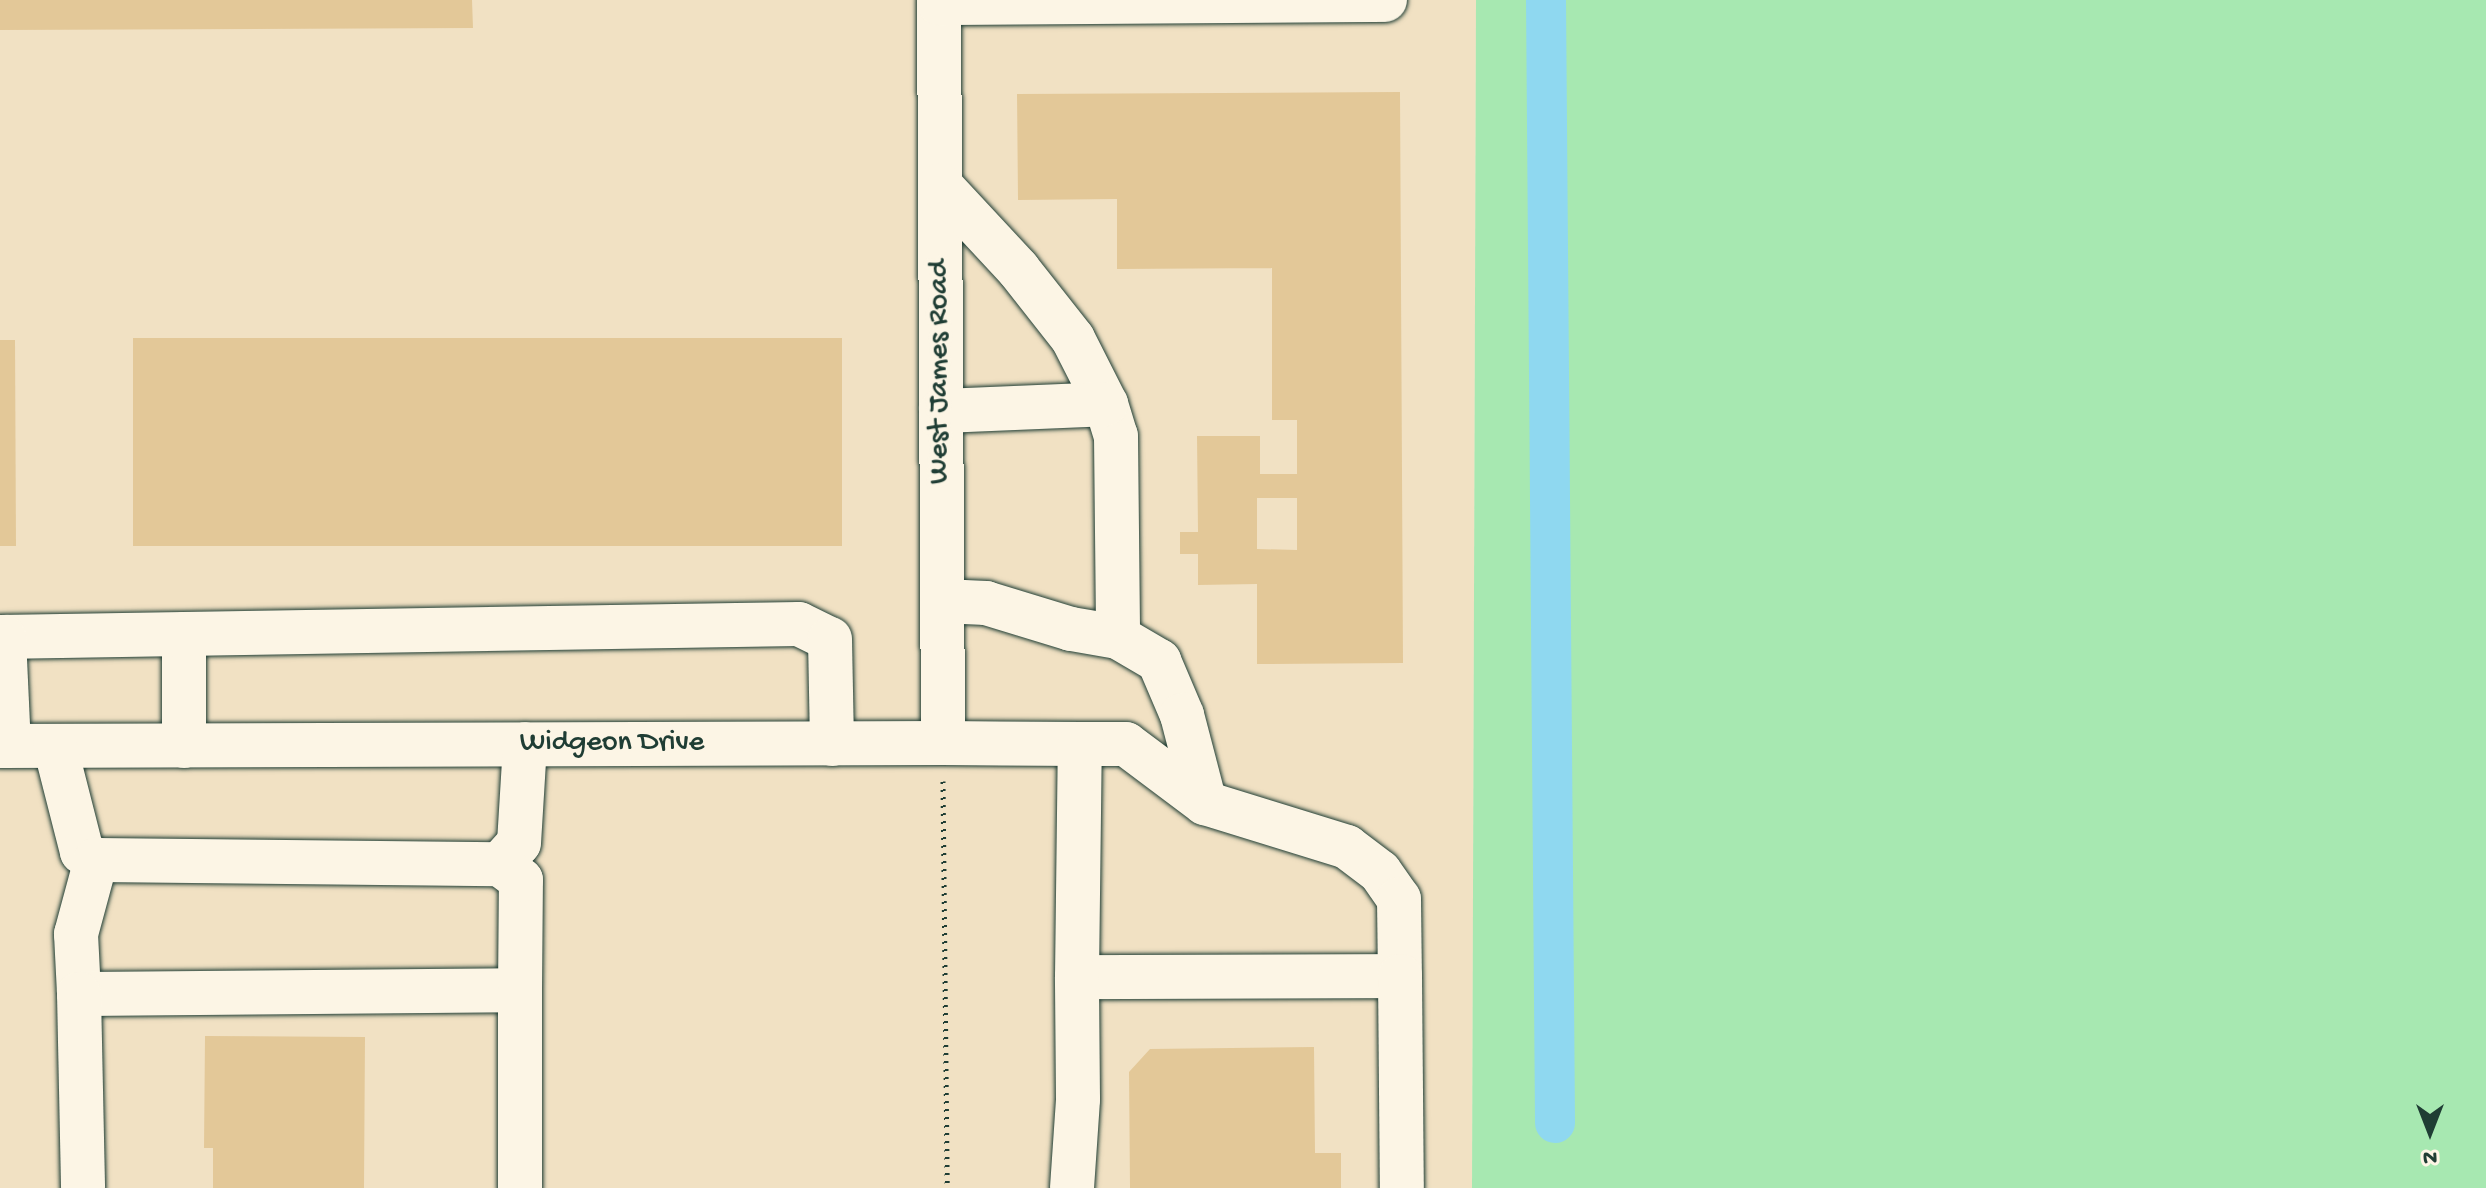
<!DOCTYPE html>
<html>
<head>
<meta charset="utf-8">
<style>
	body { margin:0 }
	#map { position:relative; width:2486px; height:1188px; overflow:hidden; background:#f7ecd6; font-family:"Gochi Hand",sans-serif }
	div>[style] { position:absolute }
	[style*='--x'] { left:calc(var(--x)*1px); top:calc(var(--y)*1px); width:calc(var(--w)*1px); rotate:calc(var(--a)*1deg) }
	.built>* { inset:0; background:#f1e1c3 }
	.green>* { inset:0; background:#a7e8b1 }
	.canal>* { height:40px; margin:-20px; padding:0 20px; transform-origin:20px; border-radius:20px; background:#8fd8f0 }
	.building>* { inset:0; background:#e3c898 }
	.path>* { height:5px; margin-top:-2.5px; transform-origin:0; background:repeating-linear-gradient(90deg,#1f3d34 0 2px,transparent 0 8px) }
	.roads { filter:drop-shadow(0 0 2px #1f3d34) drop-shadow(0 0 2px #1f3d34) }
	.minor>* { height:44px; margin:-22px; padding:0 22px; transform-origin:22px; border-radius:22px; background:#fcf5e5 }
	span { translate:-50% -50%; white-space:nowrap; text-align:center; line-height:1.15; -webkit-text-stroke:8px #fcf5e5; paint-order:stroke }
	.street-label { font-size:30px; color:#1f3d34 }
	.north { position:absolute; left:2390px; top:1092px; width:80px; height:80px; -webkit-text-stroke:6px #fcf5e5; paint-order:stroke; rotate:180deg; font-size:22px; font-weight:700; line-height:32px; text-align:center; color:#1f3d34 }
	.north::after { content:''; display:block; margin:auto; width:28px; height:36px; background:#1f3d34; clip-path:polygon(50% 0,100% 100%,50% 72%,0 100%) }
</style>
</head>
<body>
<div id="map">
	<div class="built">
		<i style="clip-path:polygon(0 0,1476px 0,1472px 1188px,0 1188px)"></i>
	</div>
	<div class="green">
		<i style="clip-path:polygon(1476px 0,2486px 0,2486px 1188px,1472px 1188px)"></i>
	</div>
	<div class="canal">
		<i style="--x:1546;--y:0;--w:1123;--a:89.54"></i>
	</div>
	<div class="building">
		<i style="clip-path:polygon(0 0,472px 0,473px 28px,0 30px)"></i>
		<i style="clip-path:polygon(evenodd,1400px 92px,1403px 663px,1257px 664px,1257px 584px,1198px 585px,1198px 554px,1180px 554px,1180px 532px,1198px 532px,1197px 436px,1260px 436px,1260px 474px,1297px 474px,1297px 420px,1272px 420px,1272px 268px,1117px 269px,1117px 199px,1018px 200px,1017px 94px,1400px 92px,1257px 498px,1297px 498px,1297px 550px,1257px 549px,1257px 498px)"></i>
		<i style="clip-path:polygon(133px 338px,842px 338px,842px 546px,133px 546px)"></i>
		<i style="clip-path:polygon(0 340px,15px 340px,16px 546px,0 546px)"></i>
		<i style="clip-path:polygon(205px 1036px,365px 1037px,364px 1188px,213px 1188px,213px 1148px,204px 1148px)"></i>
		<i style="clip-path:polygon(1314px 1047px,1315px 1153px,1341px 1153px,1341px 1188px,1130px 1188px,1129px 1072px,1150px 1049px)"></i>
	</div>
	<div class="path">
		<i style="--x:943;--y:781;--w:407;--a:89.4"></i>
	</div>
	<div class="roads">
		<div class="minor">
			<i style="--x:939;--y:0;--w:743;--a:89.69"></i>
			<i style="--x:939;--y:3;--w:446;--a:-0.4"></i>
			<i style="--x:940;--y:185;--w:115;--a:47.1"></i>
			<i style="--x:1018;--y:269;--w:89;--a:51.8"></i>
			<i style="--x:1073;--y:339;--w:73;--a:63.1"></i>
			<i style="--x:1106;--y:404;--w:34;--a:73"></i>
			<i style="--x:1116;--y:436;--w:201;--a:89.4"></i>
			<i style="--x:1118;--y:637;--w:48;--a:-170.3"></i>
			<i style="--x:1071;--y:629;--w:89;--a:-163"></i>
			<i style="--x:986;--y:603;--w:44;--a:-177.4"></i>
			<i style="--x:941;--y:411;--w:165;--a:-2.4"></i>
			<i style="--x:184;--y:634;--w:112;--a:90"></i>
			<i style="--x:0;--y:637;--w:799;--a:-0.93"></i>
			<i style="--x:799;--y:624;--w:34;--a:26"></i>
			<i style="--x:830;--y:639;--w:105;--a:88.9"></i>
			<i style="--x:4;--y:637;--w:109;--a:87.4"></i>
			<i style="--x:1118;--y:637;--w:48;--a:30.3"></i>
			<i style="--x:1159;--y:661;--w:59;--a:66.9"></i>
			<i style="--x:1182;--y:715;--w:91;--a:75.4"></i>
			<i style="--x:0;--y:746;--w:943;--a:-0.18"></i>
			<i style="--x:943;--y:743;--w:137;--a:0.4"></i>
			<i style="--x:1080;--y:744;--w:46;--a:0"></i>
			<i style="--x:1126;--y:744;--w:99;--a:36.8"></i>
			<i style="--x:1205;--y:803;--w:149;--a:17.2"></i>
			<i style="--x:1347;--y:847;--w:41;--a:37.1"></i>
			<i style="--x:1380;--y:872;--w:33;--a:55"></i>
			<i style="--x:1399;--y:899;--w:77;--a:89.3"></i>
			<i style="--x:1400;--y:976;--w:323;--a:179.8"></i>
			<i style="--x:1077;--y:977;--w:233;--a:-89.3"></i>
			<i style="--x:55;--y:746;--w:109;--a:75.7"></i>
			<i style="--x:82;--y:852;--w:16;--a:30"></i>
			<i style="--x:96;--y:860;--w:404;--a:0.6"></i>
			<i style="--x:500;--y:864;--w:28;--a:-48"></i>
			<i style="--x:519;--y:843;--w:99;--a:-86.5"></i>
			<i style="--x:96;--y:860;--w:77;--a:105.1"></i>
			<i style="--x:76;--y:934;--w:60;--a:87.1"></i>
			<i style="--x:79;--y:994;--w:441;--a:-0.5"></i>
			<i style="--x:520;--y:990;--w:110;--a:-89.5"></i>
			<i style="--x:521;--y:880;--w:26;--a:-143"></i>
			<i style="--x:1400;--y:976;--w:212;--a:89.5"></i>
			<i style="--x:79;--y:994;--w:194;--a:88.8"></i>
			<i style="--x:520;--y:1188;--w:198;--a:-90"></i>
			<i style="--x:1072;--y:1188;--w:89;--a:-86.1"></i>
			<i style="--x:1078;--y:1099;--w:122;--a:-90.5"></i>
		</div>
	</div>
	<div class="street-label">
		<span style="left:941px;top:372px;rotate:-90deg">West James Road</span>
		<span style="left:612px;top:744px">Widgeon Drive</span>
	</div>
	<div class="north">N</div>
</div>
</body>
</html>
